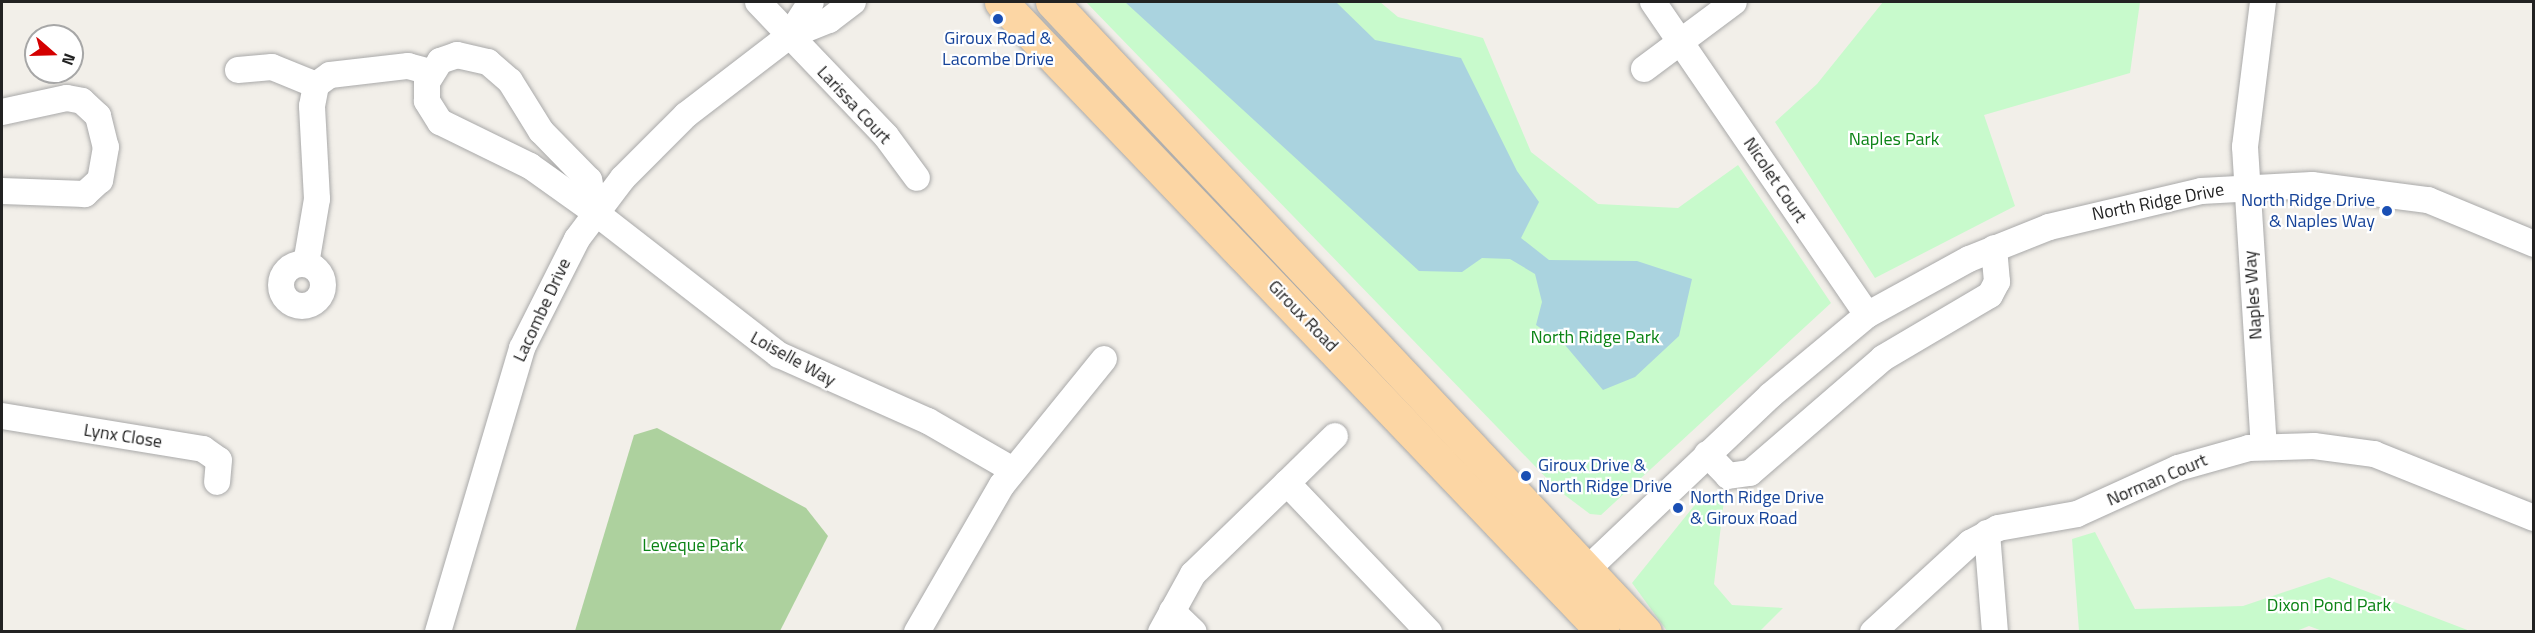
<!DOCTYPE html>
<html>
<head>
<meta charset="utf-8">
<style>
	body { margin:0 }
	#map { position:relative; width:2535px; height:633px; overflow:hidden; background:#f2efe9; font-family:"Titillium Web",sans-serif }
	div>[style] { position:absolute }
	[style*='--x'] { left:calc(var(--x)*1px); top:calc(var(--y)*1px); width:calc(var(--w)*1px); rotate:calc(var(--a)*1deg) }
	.forest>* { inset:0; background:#add19e }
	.park>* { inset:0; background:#c8facc }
	.water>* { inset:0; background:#aad3df }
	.roads { filter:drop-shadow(0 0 2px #a9a9a9) drop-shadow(0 0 2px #a9a9a9) }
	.minor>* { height:26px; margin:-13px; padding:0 13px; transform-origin:13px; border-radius:13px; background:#fff }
	.minor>.ring { margin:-13px; padding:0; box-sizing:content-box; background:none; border:26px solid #fff; border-radius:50% }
	.major>* { height:33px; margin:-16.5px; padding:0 16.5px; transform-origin:16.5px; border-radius:16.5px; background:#fcd6a4 }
	.dots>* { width:16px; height:16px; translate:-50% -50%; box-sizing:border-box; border:3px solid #fff; border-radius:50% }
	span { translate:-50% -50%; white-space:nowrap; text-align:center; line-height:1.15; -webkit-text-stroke:4.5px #fff; paint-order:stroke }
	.transit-label { font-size:18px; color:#164399 }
	.right { translate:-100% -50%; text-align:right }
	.left { translate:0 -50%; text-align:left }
	.street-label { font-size:18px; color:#222 }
	.park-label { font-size:18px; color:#0c8416 }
	.frame { position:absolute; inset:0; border:3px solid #222; pointer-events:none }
	.north { position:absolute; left:24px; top:24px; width:60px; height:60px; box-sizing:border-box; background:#fff; border:2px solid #a7a7a7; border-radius:50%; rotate:110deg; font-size:16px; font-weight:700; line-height:24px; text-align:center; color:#222 }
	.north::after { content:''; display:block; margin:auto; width:21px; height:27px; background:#d40000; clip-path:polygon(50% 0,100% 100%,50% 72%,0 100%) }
</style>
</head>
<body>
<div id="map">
	<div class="forest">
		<i style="clip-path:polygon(657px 428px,806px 508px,828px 536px,780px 631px,575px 631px,634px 435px)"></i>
	</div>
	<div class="park">
		<i style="clip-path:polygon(1086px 2px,1380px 2px,1398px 17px,1483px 38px,1531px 152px,1598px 204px,1678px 208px,1738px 165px,1831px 303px,1601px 515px,1590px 514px,1558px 490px)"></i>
		<i style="clip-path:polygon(1883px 2px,2140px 2px,2130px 73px,1984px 115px,2015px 206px,1875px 278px,1775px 122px,1817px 84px)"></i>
		<i style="clip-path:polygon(1724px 500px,1714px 584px,1732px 605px,1783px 608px,1760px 631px,1667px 631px,1632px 583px,1698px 501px)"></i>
		<i style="clip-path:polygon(2095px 532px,2135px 609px,2243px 606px,2329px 577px,2470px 631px,2325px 632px,2309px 626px,2294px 632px,2079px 631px,2072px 539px)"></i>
	</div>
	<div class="water">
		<i style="clip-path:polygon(1125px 2px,1336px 2px,1375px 40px,1461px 58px,1517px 171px,1539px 202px,1521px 238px,1549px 260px,1637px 261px,1692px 279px,1679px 336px,1635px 377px,1603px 390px,1565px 345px,1536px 325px,1542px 302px,1535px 274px,1510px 259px,1482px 258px,1462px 272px,1419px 271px)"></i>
	</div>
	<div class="roads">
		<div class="minor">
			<i style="--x:758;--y:2;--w:185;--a:46.3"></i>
			<i style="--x:886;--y:136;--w:52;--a:53.6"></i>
			<i style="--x:1653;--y:2;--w:379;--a:55.6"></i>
			<i style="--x:2263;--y:2;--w:146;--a:97.1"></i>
			<i style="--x:2245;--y:147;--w:300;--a:86.4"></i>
			<i style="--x:789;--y:36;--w:40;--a:-57.1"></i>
			<i style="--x:457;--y:55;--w:32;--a:13"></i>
			<i style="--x:488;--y:62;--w:29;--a:41"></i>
			<i style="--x:510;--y:81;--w:59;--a:58.2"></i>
			<i style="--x:541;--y:131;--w:69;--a:45.6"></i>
			<i style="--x:589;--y:180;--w:34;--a:78"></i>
			<i style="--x:596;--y:213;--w:81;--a:-144.5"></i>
			<i style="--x:530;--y:166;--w:100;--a:-153.9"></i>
			<i style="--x:440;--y:122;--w:25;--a:-122"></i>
			<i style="--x:427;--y:101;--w:19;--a:-90"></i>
			<i style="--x:427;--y:82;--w:25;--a:-58"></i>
			<i style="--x:440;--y:61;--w:18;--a:-19"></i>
			<i style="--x:1644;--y:69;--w:112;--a:-36.7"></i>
			<i style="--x:238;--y:70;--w:34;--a:-5"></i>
			<i style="--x:272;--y:67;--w:48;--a:22.2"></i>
			<i style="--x:2;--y:112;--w:66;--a:-12.2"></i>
			<i style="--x:67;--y:98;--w:15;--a:11"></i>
			<i style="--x:82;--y:101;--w:22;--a:43"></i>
			<i style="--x:98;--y:116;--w:32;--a:76"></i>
			<i style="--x:106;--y:147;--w:34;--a:100"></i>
			<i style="--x:100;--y:180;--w:21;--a:137"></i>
			<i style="--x:85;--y:194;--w:83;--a:-177.9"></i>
			<i style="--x:596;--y:213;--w:232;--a:37.8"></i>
			<i style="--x:779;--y:355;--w:163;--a:23.9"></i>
			<i style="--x:928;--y:421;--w:98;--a:30"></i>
			<i class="ring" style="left:281px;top:264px;width:16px;height:16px"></i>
			<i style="--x:306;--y:264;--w:66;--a:-80.4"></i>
			<i style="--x:317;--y:199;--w:93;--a:-93.1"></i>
			<i style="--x:312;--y:106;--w:21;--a:-79"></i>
			<i style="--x:316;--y:85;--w:17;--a:-36"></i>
			<i style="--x:330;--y:75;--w:79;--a:-6.6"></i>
			<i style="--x:408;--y:66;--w:24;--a:15"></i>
			<i style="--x:2;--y:416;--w:204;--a:9.3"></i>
			<i style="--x:203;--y:449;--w:19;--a:35"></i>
			<i style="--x:219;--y:460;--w:22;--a:95"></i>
			<i style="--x:1707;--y:454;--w:30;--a:46"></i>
			<i style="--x:1728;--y:476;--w:22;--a:-8"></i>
			<i style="--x:1750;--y:473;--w:176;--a:-40.8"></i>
			<i style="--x:1883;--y:358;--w:124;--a:-30.5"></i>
			<i style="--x:1990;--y:295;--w:15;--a:-62"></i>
			<i style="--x:1997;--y:282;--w:34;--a:-95"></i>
			<i style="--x:1287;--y:483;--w:67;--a:-44.4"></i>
			<i style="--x:1987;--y:533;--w:99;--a:85.4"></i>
			<i style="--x:1575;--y:581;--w:270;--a:-43.5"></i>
			<i style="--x:1771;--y:395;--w:125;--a:-39.8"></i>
			<i style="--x:1867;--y:315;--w:116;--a:-28.8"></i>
			<i style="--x:1969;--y:259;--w:86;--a:-21.8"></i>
			<i style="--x:2049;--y:227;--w:156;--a:-13.3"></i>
			<i style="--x:2201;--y:191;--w:111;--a:-3.1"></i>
			<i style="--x:2312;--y:185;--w:117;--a:7.4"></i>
			<i style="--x:2428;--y:200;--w:115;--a:22.5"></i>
			<i style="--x:1172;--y:611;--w:30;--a:44"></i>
			<i style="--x:438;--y:632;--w:296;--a:-73.5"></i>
			<i style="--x:522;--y:348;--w:122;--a:-63.2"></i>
			<i style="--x:577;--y:239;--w:76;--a:-53"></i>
			<i style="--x:623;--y:178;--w:89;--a:-45"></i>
			<i style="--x:686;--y:115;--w:130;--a:-37.5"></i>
			<i style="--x:789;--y:36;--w:43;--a:-21.8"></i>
			<i style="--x:829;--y:20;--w:30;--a:-37"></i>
			<i style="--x:917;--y:632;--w:170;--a:-60"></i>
			<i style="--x:1002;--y:485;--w:162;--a:-51"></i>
			<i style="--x:1161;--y:632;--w:66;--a:-61.1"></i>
			<i style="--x:1193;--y:574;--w:131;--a:-44.1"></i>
			<i style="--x:1287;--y:483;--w:206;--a:46.4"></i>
			<i style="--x:1873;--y:632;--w:132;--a:-42.5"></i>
			<i style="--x:1970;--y:543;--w:32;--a:-28"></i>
			<i style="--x:1998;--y:528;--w:80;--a:-10"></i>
			<i style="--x:2077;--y:514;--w:111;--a:-24.5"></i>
			<i style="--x:2178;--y:468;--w:74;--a:-15.7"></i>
			<i style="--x:2249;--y:448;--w:65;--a:-1.8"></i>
			<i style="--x:2314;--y:446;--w:61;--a:7.6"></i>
			<i style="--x:2374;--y:454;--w:172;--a:21.8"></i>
		</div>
		<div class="major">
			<i style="--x:1001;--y:2;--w:871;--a:46.3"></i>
			<i style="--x:1052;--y:2;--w:865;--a:46.73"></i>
		</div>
	</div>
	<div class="dots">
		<i style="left:998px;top:19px;background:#1a4fb4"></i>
		<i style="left:2387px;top:211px;background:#1a4fb4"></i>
		<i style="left:1526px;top:476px;background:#1a4fb4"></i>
		<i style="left:1678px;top:508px;background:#1a4fb4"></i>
	</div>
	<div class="transit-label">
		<span style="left:998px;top:49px">Giroux Road &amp;<br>Lacombe Drive</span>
		<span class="right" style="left:2375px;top:211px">North Ridge Drive<br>&amp; Naples Way</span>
		<span class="left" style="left:1538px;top:476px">Giroux Drive &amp;<br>North Ridge Drive</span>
		<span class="left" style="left:1690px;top:508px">North Ridge Drive<br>&amp; Giroux Road</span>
	</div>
	<div class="street-label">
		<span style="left:854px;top:105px;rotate:47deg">Larissa Court</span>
		<span style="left:1775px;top:180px;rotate:56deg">Nicolet Court</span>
		<span style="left:2158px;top:202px;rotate:-11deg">North Ridge Drive</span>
		<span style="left:2253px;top:295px;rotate:-94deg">Naples Way</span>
		<span style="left:542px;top:310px;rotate:-65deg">Lacombe Drive</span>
		<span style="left:1303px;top:316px;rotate:46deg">Giroux Road</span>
		<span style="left:793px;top:359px;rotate:29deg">Loiselle Way</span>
		<span style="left:123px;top:436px;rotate:9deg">Lynx Close</span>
		<span style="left:2157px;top:480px;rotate:-23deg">Norman Court</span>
	</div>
	<div class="park-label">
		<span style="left:1894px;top:139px">Naples Park</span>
		<span style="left:1595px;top:337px">North Ridge Park</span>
		<span style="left:693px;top:545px">Leveque Park</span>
		<span style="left:2329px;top:605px">Dixon Pond Park</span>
	</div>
	<div class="frame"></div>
	<div class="north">N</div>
</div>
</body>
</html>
